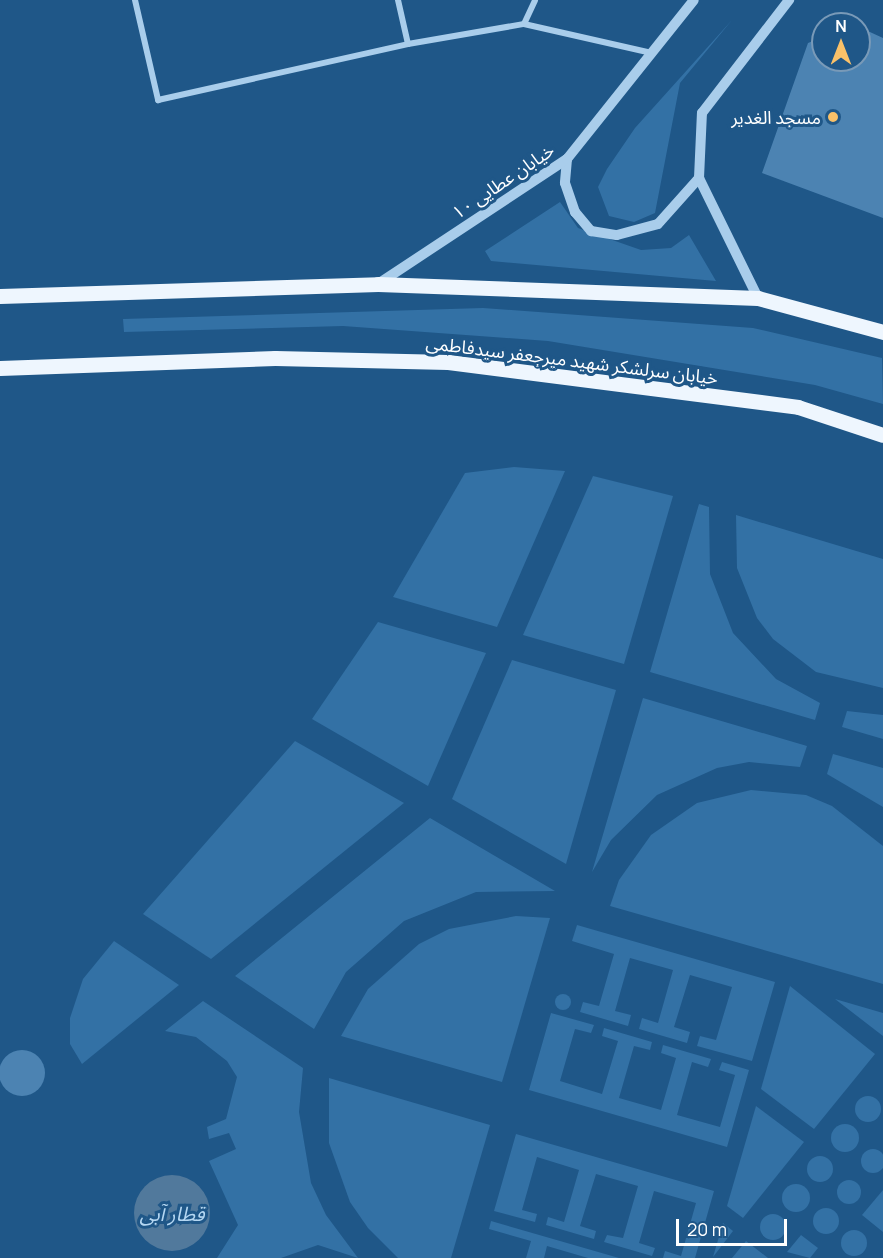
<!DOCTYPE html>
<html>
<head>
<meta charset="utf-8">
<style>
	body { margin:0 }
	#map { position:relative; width:883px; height:1258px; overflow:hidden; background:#1f5788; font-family:Manrope,"Noto Sans Arabic",sans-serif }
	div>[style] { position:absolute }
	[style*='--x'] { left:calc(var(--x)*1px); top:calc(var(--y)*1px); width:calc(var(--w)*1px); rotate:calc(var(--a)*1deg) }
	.green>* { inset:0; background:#3371a5 }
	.round { border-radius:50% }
	.water>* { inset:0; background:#51799c }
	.building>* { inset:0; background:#4c83b2 }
	.minor>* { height:6px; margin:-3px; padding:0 3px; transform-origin:3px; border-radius:3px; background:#a9cdeb }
	.tertiary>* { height:10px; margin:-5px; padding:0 5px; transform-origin:5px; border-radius:5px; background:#a9cdeb }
	.primary>* { height:15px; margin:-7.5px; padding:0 7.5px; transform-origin:7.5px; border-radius:7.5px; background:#eef6fe }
	.dots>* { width:16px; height:16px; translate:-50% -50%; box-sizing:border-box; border:3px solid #1f5788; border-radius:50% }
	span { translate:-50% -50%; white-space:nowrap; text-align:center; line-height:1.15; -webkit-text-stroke:6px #1f5788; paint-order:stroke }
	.poi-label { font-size:18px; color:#fff }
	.right { translate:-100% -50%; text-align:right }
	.street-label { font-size:18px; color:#fff }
	.water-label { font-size:20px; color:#b5d7f2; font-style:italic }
	.north { position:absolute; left:811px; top:12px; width:60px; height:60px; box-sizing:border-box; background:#1f5788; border:2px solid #799ab8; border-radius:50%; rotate:0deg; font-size:16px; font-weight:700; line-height:24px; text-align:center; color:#fff }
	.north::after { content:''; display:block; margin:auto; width:21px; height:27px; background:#f9c169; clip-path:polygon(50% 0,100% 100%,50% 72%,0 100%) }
	.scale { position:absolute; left:676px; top:1219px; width:111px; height:27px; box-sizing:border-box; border:3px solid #fff; border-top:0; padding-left:8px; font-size:18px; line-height:21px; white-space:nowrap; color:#fff; -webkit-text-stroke:4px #1f5788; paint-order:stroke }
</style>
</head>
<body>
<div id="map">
	<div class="green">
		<i style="clip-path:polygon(732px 20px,680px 83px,655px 213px,634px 222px,609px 216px,598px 187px,607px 169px,635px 128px)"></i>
		<i style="clip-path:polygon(560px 202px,578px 228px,641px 250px,671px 248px,689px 235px,716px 281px,491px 261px,485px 251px)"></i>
		<i style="clip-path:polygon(483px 308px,753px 328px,882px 358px,883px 404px,815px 385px,548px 341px,343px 326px,124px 332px,123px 319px)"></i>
		<i style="clip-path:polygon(514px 467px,565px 471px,497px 627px,393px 597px,465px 473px)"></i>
		<i style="clip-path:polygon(593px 476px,673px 496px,624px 664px,523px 635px)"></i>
		<i style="clip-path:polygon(699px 504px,709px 507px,710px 574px,733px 633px,776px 679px,820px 703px,815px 720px,650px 672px)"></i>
		<i style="clip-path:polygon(736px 515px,883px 559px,883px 688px,816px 672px,773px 639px,757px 618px,737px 568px)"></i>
		<i style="clip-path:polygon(378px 622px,486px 653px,428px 786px,312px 719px)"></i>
		<i style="clip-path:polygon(512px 660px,616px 690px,566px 864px,452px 799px)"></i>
		<i style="clip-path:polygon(643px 698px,807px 746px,800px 767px,749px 762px,717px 768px,657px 795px,611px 840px,592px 872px)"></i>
		<i style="clip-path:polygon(847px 711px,883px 715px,883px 739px,842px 727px)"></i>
		<i style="clip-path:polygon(295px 741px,404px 803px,211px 959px,143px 914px)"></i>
		<i style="clip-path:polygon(833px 754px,883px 768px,883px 807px,827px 774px)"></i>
		<i style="clip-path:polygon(751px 790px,806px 795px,832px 806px,883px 846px,883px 984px,610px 906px,619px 880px,651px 835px,697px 803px)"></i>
		<i style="clip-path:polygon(430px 818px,555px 891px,476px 892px,404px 921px,346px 972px,314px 1029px,235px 976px)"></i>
		<i style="clip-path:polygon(516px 916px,550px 918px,502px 1082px,341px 1036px,368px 989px,419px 944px,449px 929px)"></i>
		<i style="clip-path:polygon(577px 925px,775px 982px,752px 1061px,697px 1046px,700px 1036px,716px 1040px,732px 987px,690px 975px,674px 1027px,690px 1032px,687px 1043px,639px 1029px,642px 1018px,658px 1023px,673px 970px,630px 958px,615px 1011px,631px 1015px,628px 1026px,580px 1012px,583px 1002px,599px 1006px,614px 954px,572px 941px)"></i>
		<i style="clip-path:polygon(114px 941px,179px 985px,82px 1064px,70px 1044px,70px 1018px,83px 979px)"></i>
		<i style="clip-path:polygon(790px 986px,875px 1054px,814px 1129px,761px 1089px)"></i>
		<i class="round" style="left:555px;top:994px;width:16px;height:16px"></i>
		<i style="clip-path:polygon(835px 999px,883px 1013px,883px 1036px)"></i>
		<i style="clip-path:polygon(203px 1001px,303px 1068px,299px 1112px,311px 1183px,326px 1215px,358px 1258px,318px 1245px,281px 1258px,217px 1258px,238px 1225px,209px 1161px,236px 1149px,229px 1133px,209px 1139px,207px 1127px,226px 1119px,237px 1077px,227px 1061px,196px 1037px,165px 1031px)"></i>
		<i style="clip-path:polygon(551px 1013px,594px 1025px,591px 1033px,575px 1029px,560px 1081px,602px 1094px,618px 1041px,602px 1036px,604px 1028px,652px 1042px,650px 1050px,634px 1046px,619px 1098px,661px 1110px,676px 1058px,661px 1053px,663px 1045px,711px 1059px,708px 1067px,692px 1062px,677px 1115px,720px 1127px,735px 1075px,719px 1070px,722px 1062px,749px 1070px,727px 1147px,529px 1090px)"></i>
		<i style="clip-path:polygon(329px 1078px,490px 1125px,451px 1258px,398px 1258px,368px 1228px,350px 1202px,329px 1143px)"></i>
		<i class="round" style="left:855px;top:1096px;width:26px;height:26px"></i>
		<i style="clip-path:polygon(756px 1106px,804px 1142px,743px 1218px,727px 1206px)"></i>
		<i class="round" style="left:831px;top:1124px;width:28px;height:28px"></i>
		<i style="clip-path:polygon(516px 1134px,714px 1191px,695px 1258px,663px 1258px,665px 1251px,681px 1256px,696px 1203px,654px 1191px,639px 1243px,655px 1248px,652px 1256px,604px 1242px,607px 1235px,623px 1238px,638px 1186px,596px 1174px,580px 1226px,596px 1231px,594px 1239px,546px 1225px,548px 1217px,564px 1222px,579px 1170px,537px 1157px,522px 1210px,537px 1214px,535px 1222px,494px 1211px)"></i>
		<i class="round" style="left:861px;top:1149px;width:24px;height:24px"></i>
		<i class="round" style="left:807px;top:1156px;width:26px;height:26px"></i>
		<i class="round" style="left:837px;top:1180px;width:24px;height:24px"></i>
		<i class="round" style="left:782px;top:1184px;width:28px;height:28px"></i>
		<i style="clip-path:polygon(883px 1190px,883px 1232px,862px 1215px)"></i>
		<i class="round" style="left:813px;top:1208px;width:26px;height:26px"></i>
		<i class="round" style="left:760px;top:1214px;width:26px;height:26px"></i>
		<i style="clip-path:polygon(491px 1221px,619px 1258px,588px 1258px,547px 1246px,544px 1258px,526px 1258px,531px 1241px,489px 1229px)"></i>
		<i style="clip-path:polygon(723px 1223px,733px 1231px,713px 1257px)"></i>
		<i class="round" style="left:841px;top:1230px;width:26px;height:26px"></i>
		<i style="clip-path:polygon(801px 1235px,818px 1248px,810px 1258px,787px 1252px)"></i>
		<i style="clip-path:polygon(746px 1241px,768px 1258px,732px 1258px)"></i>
	</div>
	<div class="water">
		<i class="round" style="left:134px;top:1175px;width:76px;height:76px"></i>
	</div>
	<div class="building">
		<i style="clip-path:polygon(859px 27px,883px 38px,883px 218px,762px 173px,808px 43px,823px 37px,823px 60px,859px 60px)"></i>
		<i class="round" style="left:-1px;top:1050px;width:46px;height:46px"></i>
	</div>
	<div class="minor">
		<i style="--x:135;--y:0;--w:103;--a:77"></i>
		<i style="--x:158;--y:100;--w:256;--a:-12.6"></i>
		<i style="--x:408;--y:44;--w:118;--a:-9.8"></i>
		<i style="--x:524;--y:24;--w:131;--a:12.8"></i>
		<i style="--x:398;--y:0;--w:45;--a:77.2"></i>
		<i style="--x:524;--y:24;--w:26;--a:-65"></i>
	</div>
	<div class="tertiary">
		<i style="--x:567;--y:159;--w:24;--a:95"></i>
		<i style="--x:565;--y:183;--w:31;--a:71"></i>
		<i style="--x:575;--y:212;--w:25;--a:50"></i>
		<i style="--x:591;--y:231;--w:26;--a:9"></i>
		<i style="--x:617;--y:235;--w:42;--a:-15"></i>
		<i style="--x:658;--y:224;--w:62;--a:-48.3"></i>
		<i style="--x:378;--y:284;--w:227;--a:-33.5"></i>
		<i style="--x:567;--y:159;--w:203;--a:-51.4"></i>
		<i style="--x:758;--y:298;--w:134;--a:-116.2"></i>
		<i style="--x:699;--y:178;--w:65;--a:-87.4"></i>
		<i style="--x:702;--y:113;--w:143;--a:-52.4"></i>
	</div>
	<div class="primary">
		<i style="--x:0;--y:296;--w:378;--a:-1.8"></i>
		<i style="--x:378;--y:284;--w:380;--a:2.1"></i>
		<i style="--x:758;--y:298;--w:130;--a:15.2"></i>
		<i style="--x:0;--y:368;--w:275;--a:-2.1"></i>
		<i style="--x:275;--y:358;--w:173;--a:1.3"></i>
		<i style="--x:448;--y:362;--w:353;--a:7.3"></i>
		<i style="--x:798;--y:407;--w:89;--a:18.2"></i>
	</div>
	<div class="dots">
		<i style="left:833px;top:117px;background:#f9c169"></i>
	</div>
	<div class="poi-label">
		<span class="right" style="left:821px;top:117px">مسجد الغدیر</span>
	</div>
	<div class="street-label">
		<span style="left:503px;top:181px;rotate:-34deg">خیابان عطایی ۱۰</span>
		<span style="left:572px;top:360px;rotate:7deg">خیابان سرلشکر شهید میرجعفر سیدفاطمی</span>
	</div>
	<div class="water-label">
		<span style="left:172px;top:1213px">قطار آبی</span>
	</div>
	<div class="north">N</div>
	<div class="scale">20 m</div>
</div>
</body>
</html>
